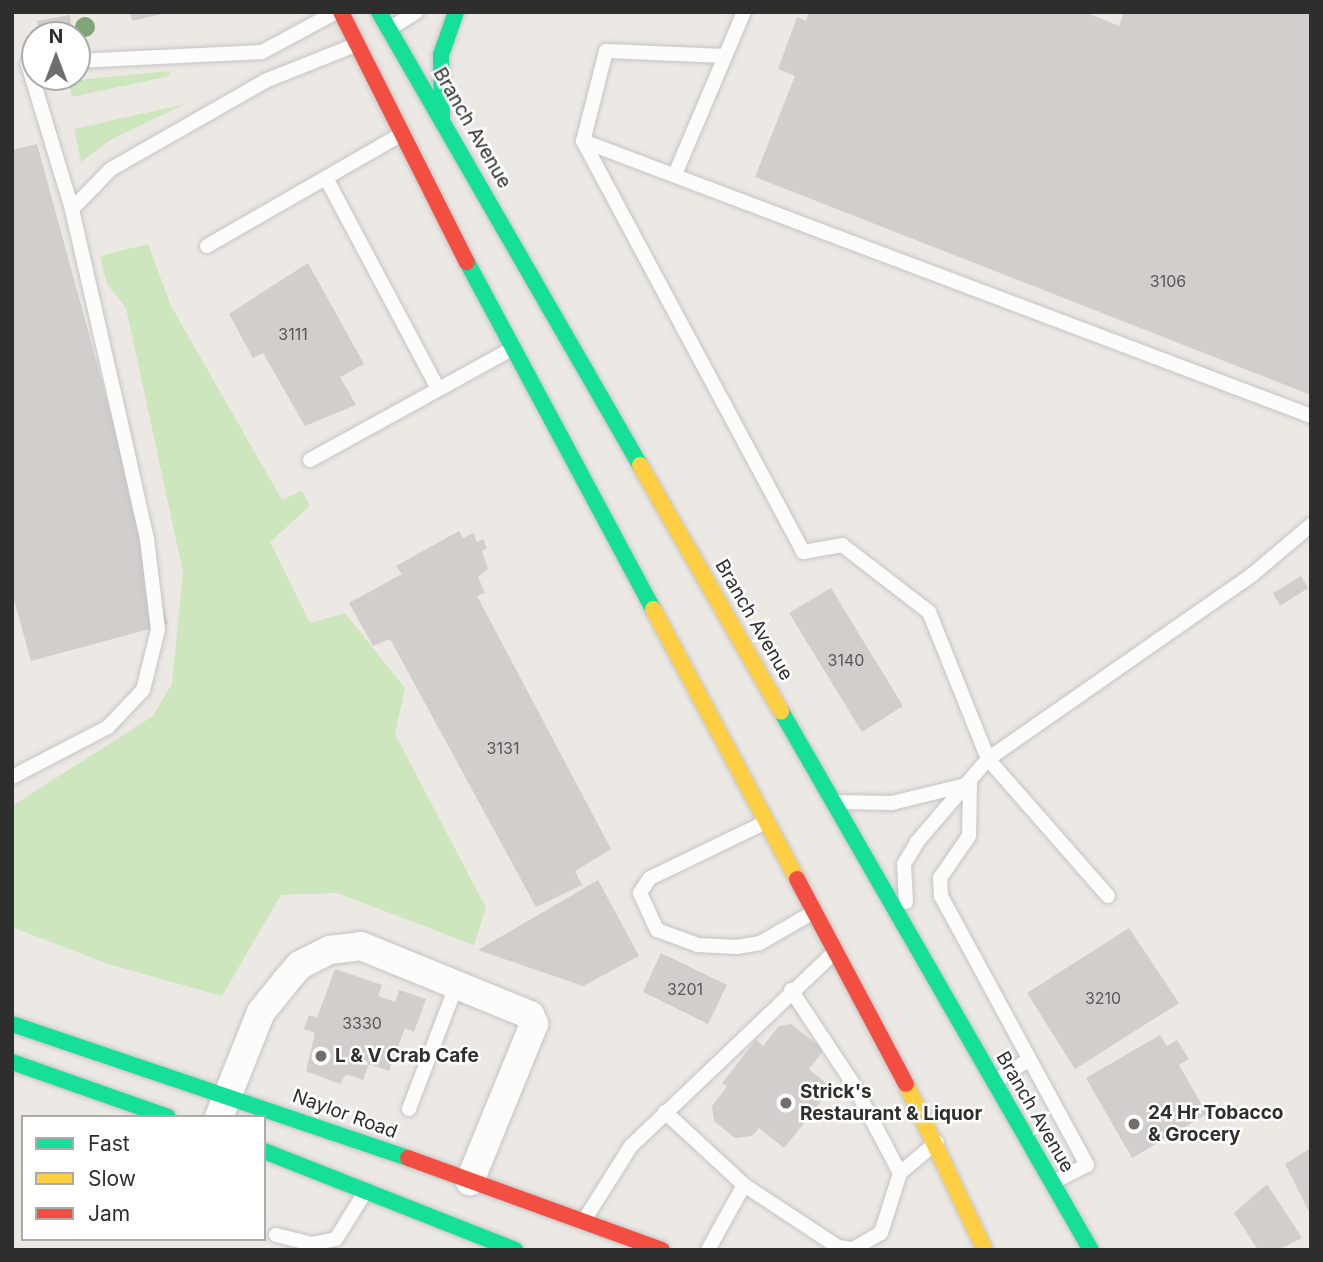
<!DOCTYPE html>
<html>
<head>
<meta charset="utf-8">
<style>
	body { margin:0 }
	#map { position:relative; width:1323px; height:1262px; overflow:hidden; background:#ece8e4; font-family:Inter,sans-serif }
	div>[style] { position:absolute }
	[style*='--x'] { left:calc(var(--x)*1px); top:calc(var(--y)*1px); width:calc(var(--w)*1px); rotate:calc(var(--a)*1deg) }
	.green>* { inset:0; background:#cee6be }
	.building>* { inset:0; background:#d1cecb }
	.roads { filter:drop-shadow(0 0 2px #c5c4c5) drop-shadow(0 0 2px #c5c4c5) }
	.lane>* { height:14px; margin:-7px; padding:0 7px; transform-origin:7px; border-radius:7px; background:#fcfcfb }
	.street>* { height:28px; margin:-14px; padding:0 14px; transform-origin:14px; border-radius:14px; background:#fcfcfb }
	.fast>* { height:16px; margin:-8px; padding:0 8px; transform-origin:8px; border-radius:8px; background:#16e098 }
	.slow>* { height:16px; margin:-8px; padding:0 8px; transform-origin:8px; border-radius:8px; background:#ffcf43 }
	.jam>* { height:16px; margin:-8px; padding:0 8px; transform-origin:8px; border-radius:8px; background:#f24e42 }
	.trees>* { width:20px; height:20px; margin:-10px; border-radius:50%; background:#82a575 }
	.dots>* { width:19px; height:19px; translate:-50% -50%; box-sizing:border-box; border:4px solid #fff; border-radius:50% }
	span { translate:-50% -50%; white-space:nowrap; text-align:center; line-height:1.15; -webkit-text-stroke:5px #fff; paint-order:stroke }
	.number-label { font-size:16px; color:#585857 }
	.number-label span { -webkit-text-stroke-width:0 }
	.street-label { font-size:19px; color:#2e2e2e }
	.poi-label { font-size:19px; color:#2e2e2e; font-weight:700 }
	.left { translate:0 -50%; text-align:left }
	.frame { position:absolute; inset:0; border:14px solid #2e2e2e; pointer-events:none }
	.legend { position:absolute; left:21px; top:1115px; width:245px; height:126px; box-sizing:border-box; background:#fff; border:2px solid #ababab; margin:0; padding:9px 12px; list-style:none; font-size:21px; color:#2e2e2e }
	.legend li { display:flex; align-items:center; gap:14px; height:35px }
	.legend b { width:35px; border:2px solid #ababab }
	.north { position:absolute; left:21px; top:21px; width:70px; height:70px; box-sizing:border-box; background:#fff; border:2px solid #ababab; border-radius:50%; rotate:0deg; font-size:19px; font-weight:700; line-height:28px; text-align:center; color:#2e2e2e }
	.north::after { content:''; display:block; margin:auto; width:24px; height:32px; background:#706f6e; clip-path:polygon(50% 0,100% 100%,50% 72%,0 100%) }
</style>
</head>
<body>
<div id="map">
	<div class="green">
		<i style="clip-path:polygon(169px 71px,170px 76px,72px 97px,68px 81px)"></i>
		<i style="clip-path:polygon(185px 104px,110px 140px,81px 162px,74px 129px)"></i>
		<i style="clip-path:polygon(148px 244px,171px 306px,282px 500px,302px 491px,310px 506px,270px 542px,310px 623px,345px 613px,405px 688px,395px 734px,486px 908px,474px 945px,337px 893px,281px 895px,222px 996px,108px 964px,12px 927px,12px 806px,153px 716px,172px 684px,183px 572px,126px 308px,107px 284px,100px 256px)"></i>
	</div>
	<div class="building">
		<i style="clip-path:polygon(130px 12px,166px 12px,167px 13px,132px 21px)"></i>
		<i style="clip-path:polygon(809px 12px,1085px 12px,1119px 26px,1124px 12px,1311px 12px,1311px 395px,755px 177px,795px 76px,778px 69px,797px 17px,806px 21px)"></i>
		<i style="clip-path:polygon(70px 15px,71px 24px,39px 30px,37px 21px)"></i>
		<i style="clip-path:polygon(37px 144px,168px 624px,31px 661px,12px 593px,12px 150px)"></i>
		<i style="clip-path:polygon(308px 263px,364px 364px,340px 377px,356px 405px,305px 426px,263px 353px,253px 358px,229px 314px)"></i>
		<i style="clip-path:polygon(459px 531px,463px 538px,473px 533px,477px 542px,483px 539px,487px 548px,482px 551px,488px 569px,478px 577px,485px 593px,477px 596px,611px 849px,575px 871px,582px 885px,536px 907px,390px 639px,373px 646px,349px 603px,402px 574px,396px 566px)"></i>
		<i style="clip-path:polygon(1301px 576px,1308px 588px,1280px 606px,1273px 593px)"></i>
		<i style="clip-path:polygon(831px 588px,903px 706px,862px 732px,789px 613px)"></i>
		<i style="clip-path:polygon(598px 880px,639px 956px,583px 986px,478px 950px)"></i>
		<i style="clip-path:polygon(1129px 928px,1179px 1003px,1075px 1069px,1027px 993px)"></i>
		<i style="clip-path:polygon(661px 953px,727px 985px,708px 1024px,643px 992px)"></i>
		<i style="clip-path:polygon(335px 969px,382px 985px,378px 996px,395px 1002px,399px 990px,426px 999px,414px 1032px,405px 1028px,389px 1071px,369px 1064px,363px 1080px,346px 1074px,340px 1084px,306px 1071px,315px 1033px,304px 1029px,309px 1015px,317px 1018px)"></i>
		<i style="clip-path:polygon(791px 1024px,824px 1050px,809px 1069px,832px 1088px,784px 1148px,759px 1128px,752px 1136px,735px 1138px,714px 1121px,712px 1106px,727px 1087px,722px 1083px,756px 1040px,763px 1046px,779px 1026px)"></i>
		<i style="clip-path:polygon(1160px 1035px,1167px 1046px,1177px 1040px,1189px 1059px,1179px 1065px,1207px 1114px,1132px 1158px,1086px 1078px)"></i>
		<i style="clip-path:polygon(1311px 1148px,1311px 1216px,1285px 1164px)"></i>
		<i style="clip-path:polygon(1267px 1184px,1302px 1238px,1278px 1250px,1258px 1250px,1234px 1213px)"></i>
	</div>
	<div class="roads">
		<div class="lane">
			<i style="--x:389;--y:29;--w:32;--a:-32"></i>
			<i style="--x:725;--y:56;--w:119;--a:-177.6"></i>
			<i style="--x:606;--y:51;--w:93;--a:104.3"></i>
			<i style="--x:583;--y:141;--w:466;--a:61.8"></i>
			<i style="--x:803;--y:552;--w:40;--a:-10"></i>
			<i style="--x:842;--y:545;--w:110;--a:37.6"></i>
			<i style="--x:929;--y:612;--w:158;--a:68.1"></i>
			<i style="--x:988;--y:759;--w:182;--a:48.8"></i>
			<i style="--x:77;--y:61;--w:185;--a:-2.8"></i>
			<i style="--x:262;--y:52;--w:84;--a:-28.4"></i>
			<i style="--x:583;--y:141;--w:778;--a:20.69"></i>
			<i style="--x:676;--y:172;--w:174;--a:-67"></i>
			<i style="--x:326;--y:178;--w:239;--a:62"></i>
			<i style="--x:72;--y:209;--w:56;--a:-45.7"></i>
			<i style="--x:111;--y:169;--w:177;--a:-29.7"></i>
			<i style="--x:265;--y:81;--w:97;--a:-21.8"></i>
			<i style="--x:207;--y:246;--w:220;--a:-29.9"></i>
			<i style="--x:310;--y:460;--w:230;--a:-28.8"></i>
			<i style="--x:12;--y:777;--w:108;--a:-27.5"></i>
			<i style="--x:108;--y:727;--w:51;--a:-46.6"></i>
			<i style="--x:143;--y:690;--w:62;--a:-76"></i>
			<i style="--x:158;--y:630;--w:92;--a:-96.9"></i>
			<i style="--x:147;--y:539;--w:136;--a:-102.7"></i>
			<i style="--x:117;--y:406;--w:202;--a:-102.9"></i>
			<i style="--x:72;--y:209;--w:152;--a:-106.9"></i>
			<i style="--x:970;--y:784;--w:52;--a:91.1"></i>
			<i style="--x:969;--y:836;--w:51;--a:124.6"></i>
			<i style="--x:940;--y:878;--w:18;--a:87"></i>
			<i style="--x:941;--y:896;--w:306;--a:61.5"></i>
			<i style="--x:1087;--y:1165;--w:37;--a:153"></i>
			<i style="--x:838;--y:802;--w:54;--a:1.1"></i>
			<i style="--x:892;--y:803;--w:80;--a:-13.7"></i>
			<i style="--x:764;--y:823;--w:127;--a:154.2"></i>
			<i style="--x:650;--y:878;--w:18;--a:124"></i>
			<i style="--x:640;--y:893;--w:41;--a:65.3"></i>
			<i style="--x:657;--y:930;--w:44;--a:20.1"></i>
			<i style="--x:698;--y:945;--w:38;--a:3"></i>
			<i style="--x:736;--y:947;--w:24;--a:-9"></i>
			<i style="--x:760;--y:943;--w:60;--a:-30"></i>
			<i style="--x:906;--y:902;--w:38;--a:-93"></i>
			<i style="--x:904;--y:864;--w:26;--a:-59"></i>
			<i style="--x:917;--y:842;--w:109;--a:-49.5"></i>
			<i style="--x:988;--y:759;--w:323;--a:-34.9"></i>
			<i style="--x:1253;--y:574;--w:76;--a:-40.2"></i>
			<i style="--x:791;--y:990;--w:110;--a:56.5"></i>
			<i style="--x:852;--y:1082;--w:103;--a:62.2"></i>
			<i style="--x:995;--y:1081;--w:41;--a:-32.2"></i>
			<i style="--x:409;--y:1109;--w:134;--a:-69"></i>
			<i style="--x:665;--y:1112;--w:108;--a:42.7"></i>
			<i style="--x:744;--y:1185;--w:74;--a:119"></i>
			<i style="--x:744;--y:1185;--w:113;--a:33.4"></i>
			<i style="--x:838;--y:1247;--w:15;--a:8"></i>
			<i style="--x:853;--y:1249;--w:32;--a:-30"></i>
			<i style="--x:881;--y:1233;--w:63;--a:-72.4"></i>
			<i style="--x:900;--y:1173;--w:48;--a:-40"></i>
			<i style="--x:585;--y:1219;--w:86;--a:-57.8"></i>
			<i style="--x:631;--y:1146;--w:280;--a:-43.6"></i>
			<i style="--x:276;--y:1235;--w:36;--a:14"></i>
			<i style="--x:311;--y:1244;--w:25;--a:-11"></i>
			<i style="--x:336;--y:1239;--w:53;--a:-58.1"></i>
		</div>
		<div class="street">
			<i style="--x:219;--y:1117;--w:113;--a:-68.2"></i>
			<i style="--x:261;--y:1012;--w:38;--a:-51"></i>
			<i style="--x:285;--y:982;--w:23;--a:-49"></i>
			<i style="--x:300;--y:965;--w:34;--a:-27"></i>
			<i style="--x:330;--y:950;--w:31;--a:-7"></i>
			<i style="--x:361;--y:946;--w:183;--a:22.2"></i>
			<i style="--x:530;--y:1015;--w:10;--a:66"></i>
			<i style="--x:534;--y:1024;--w:170;--a:112.2"></i>
		</div>
		<div class="fast">
			<i style="--x:379;--y:12;--w:523;--a:60.05"></i>
			<i style="--x:442;--y:116;--w:61;--a:-90.9"></i>
			<i style="--x:441;--y:55;--w:46;--a:-70.8"></i>
			<i style="--x:467;--y:262;--w:394;--a:61.8"></i>
			<i style="--x:781;--y:711;--w:622;--a:60.1"></i>
			<i style="--x:12;--y:1024;--w:418;--a:18.7"></i>
			<i style="--x:12;--y:1062;--w:165;--a:19.4"></i>
			<i style="--x:264;--y:1151;--w:270;--a:21.5"></i>
		</div>
		<div class="slow">
			<i style="--x:640;--y:465;--w:284;--a:60.2"></i>
			<i style="--x:653;--y:609;--w:306;--a:61.9"></i>
			<i style="--x:906;--y:1084;--w:184;--a:64.6"></i>
		</div>
		<div class="jam">
			<i style="--x:341;--y:12;--w:280;--a:63.3"></i>
			<i style="--x:797;--y:879;--w:232;--a:62"></i>
			<i style="--x:408;--y:1158;--w:270;--a:19.9"></i>
		</div>
	</div>
	<div class="trees">
		<i style="left:85px;top:27px"></i>
	</div>
	<div class="dots">
		<i style="left:321px;top:1056px;background:#706f6e"></i>
		<i style="left:786px;top:1103px;background:#706f6e"></i>
		<i style="left:1134px;top:1124px;background:#706f6e"></i>
	</div>
	<div class="number-label">
		<span style="left:1168px;top:281px">3106</span>
		<span style="left:293px;top:334px">3111</span>
		<span style="left:846px;top:660px">3140</span>
		<span style="left:503px;top:748px">3131</span>
		<span style="left:685px;top:989px">3201</span>
		<span style="left:1103px;top:998px">3210</span>
		<span style="left:362px;top:1023px">3330</span>
	</div>
	<div class="street-label">
		<span style="left:472px;top:128px;rotate:60deg">Branch Avenue</span>
		<span style="left:754px;top:620px;rotate:60deg">Branch Avenue</span>
		<span style="left:1035px;top:1112px;rotate:60deg">Branch Avenue</span>
		<span style="left:345px;top:1114px;rotate:20deg">Naylor Road</span>
	</div>
	<div class="poi-label">
		<span class="left" style="left:335px;top:1056px">L &amp; V Crab Cafe</span>
		<span class="left" style="left:800px;top:1103px">Strick's<br>Restaurant &amp; Liquor</span>
		<span class="left" style="left:1148px;top:1124px">24 Hr Tobacco<br>&amp; Grocery</span>
	</div>
	<div class="frame"></div>
	<ul class="legend">
	<li><b style="height:9px;background:#16e098"></b>Fast</li>
	<li><b style="height:9px;background:#ffcf43"></b>Slow</li>
	<li><b style="height:9px;background:#f24e42"></b>Jam</li>
	</ul>
	<div class="north">N</div>
</div>
</body>
</html>
